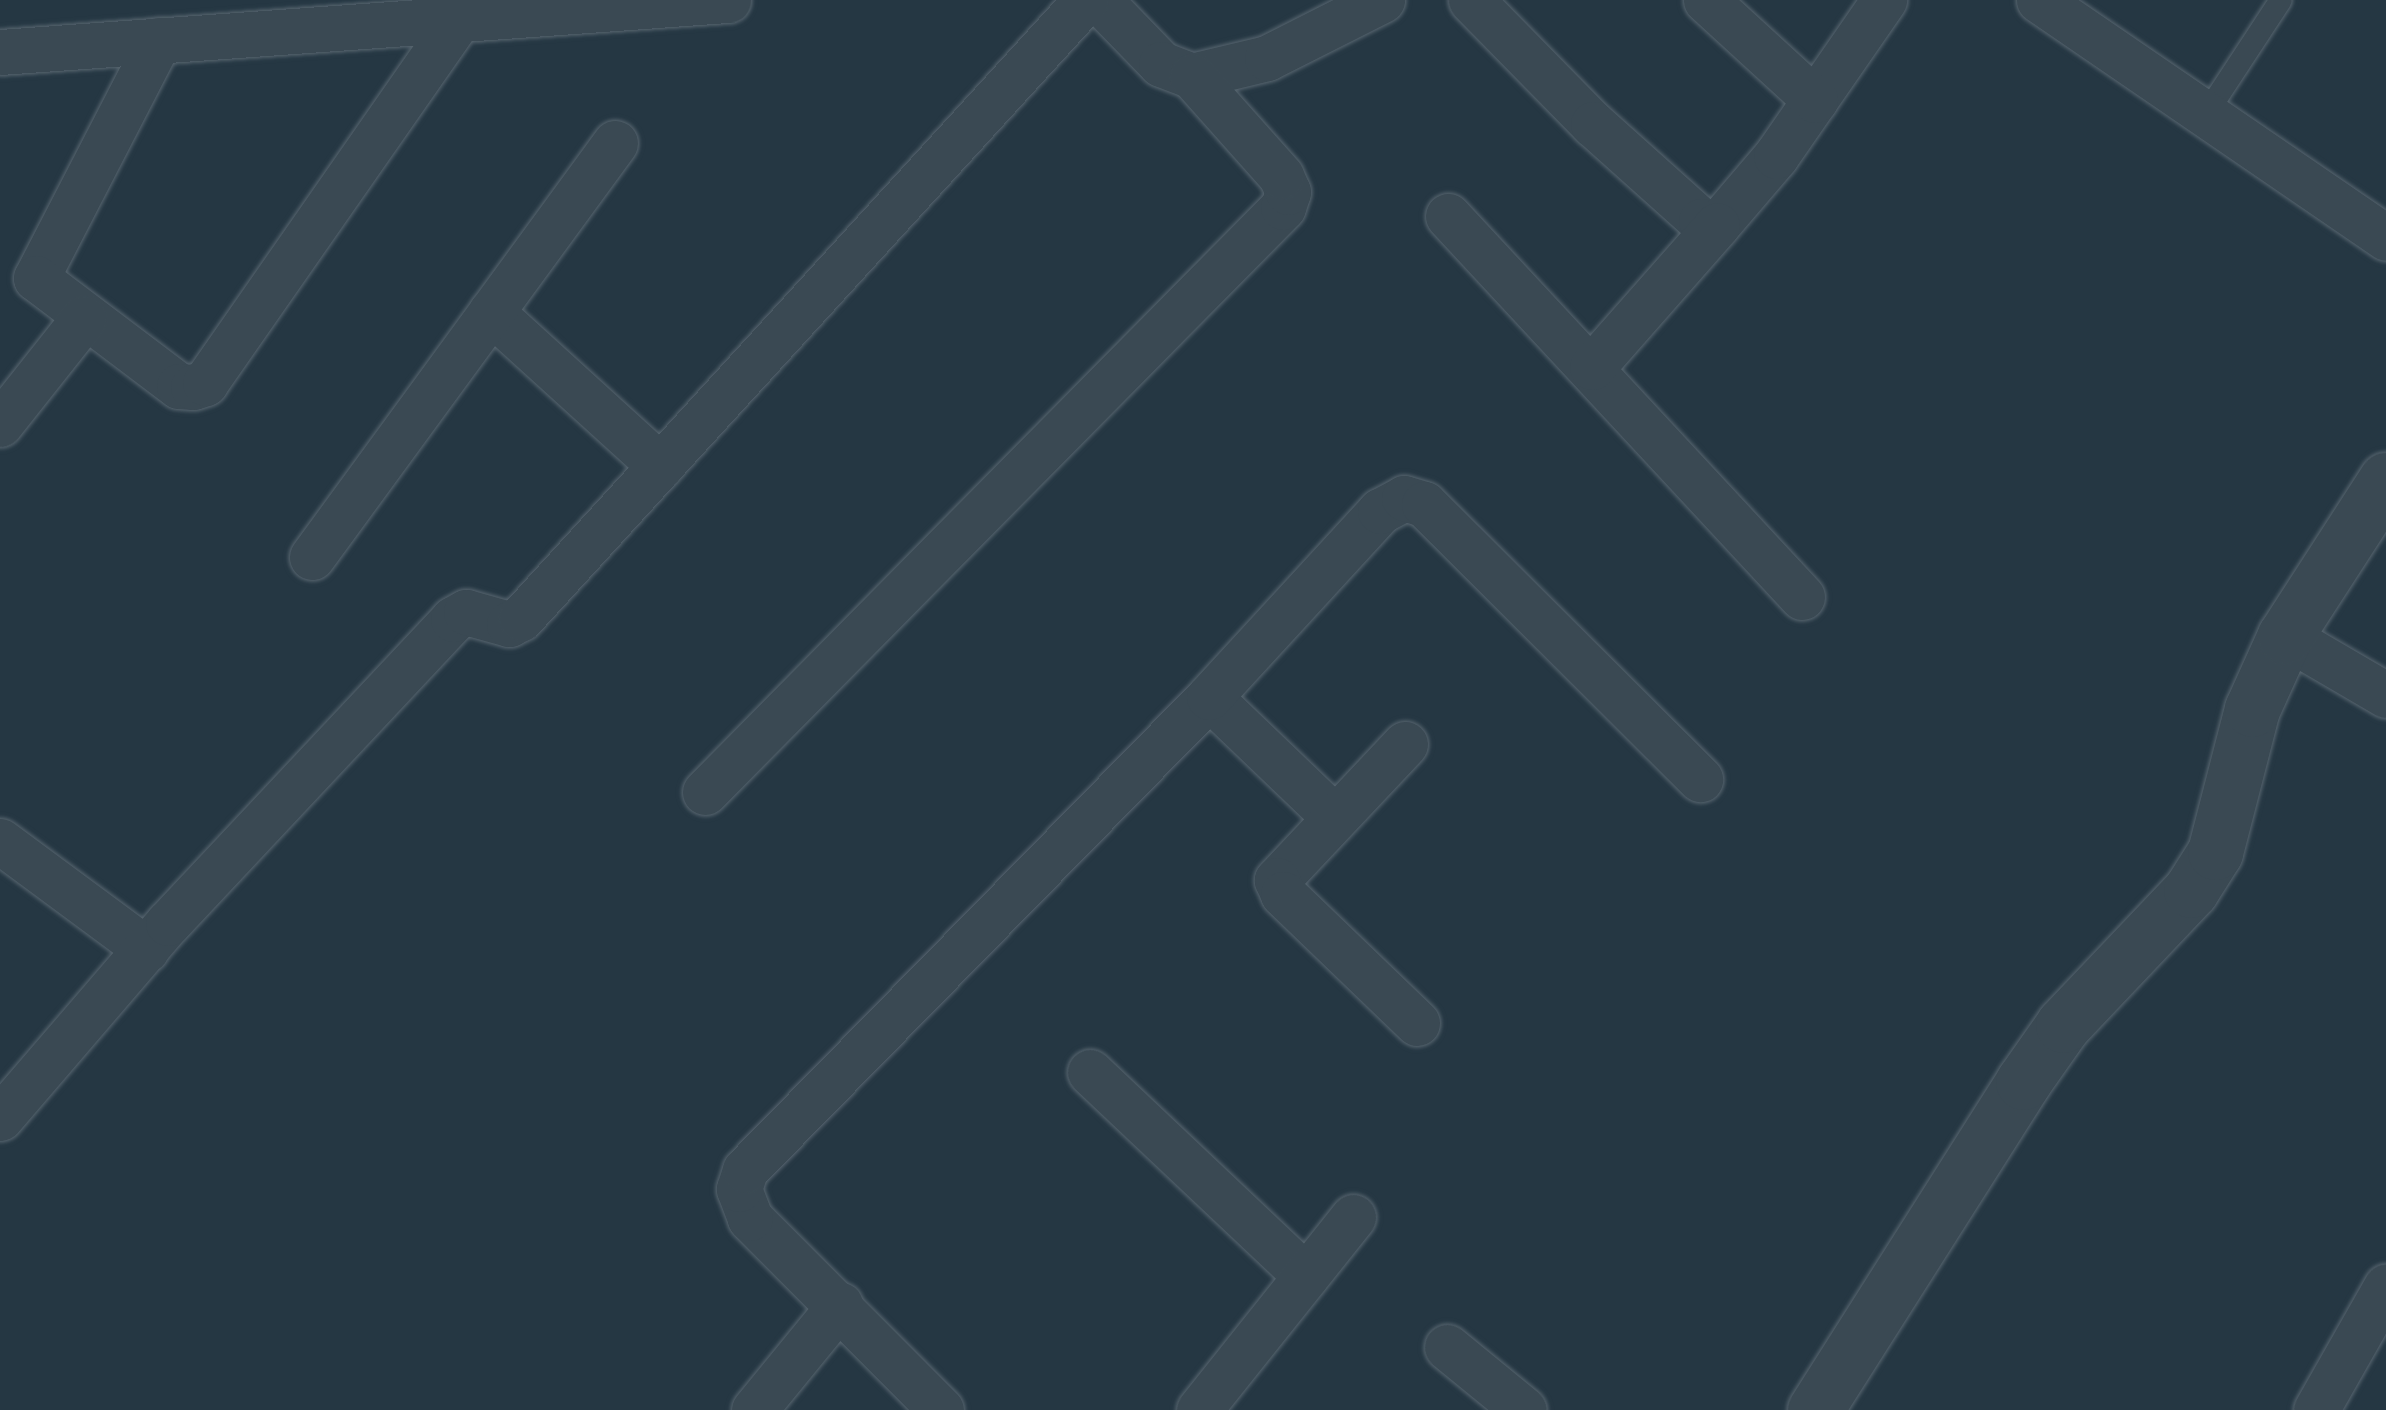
<!DOCTYPE html>
<html>
<head>
<meta charset="utf-8">
<style>
	body { margin:0 }
	#map { position:relative; width:2386px; height:1410px; overflow:hidden; background:#253743; font-family:Poppins,sans-serif }
	div>[style] { position:absolute }
	[style*='--x'] { left:calc(var(--x)*1px); top:calc(var(--y)*1px); width:calc(var(--w)*1px); rotate:calc(var(--a)*1deg) }
	.roads { filter:drop-shadow(0 0 2px #586670) drop-shadow(0 0 2px #586670) }
	.service>* { height:22px; margin:-11px; padding:0 11px; transform-origin:11px; border-radius:11px; background:#3a4953 }
	.minor>* { height:45px; margin:-22.5px; padding:0 22.5px; transform-origin:22.5px; border-radius:22.5px; background:#3a4953 }
	.tertiary>* { height:55px; margin:-27.5px; padding:0 27.5px; transform-origin:27.5px; border-radius:27.5px; background:#3a4953 }
	span { translate:-50% -50%; white-space:nowrap; text-align:center; line-height:1.15; -webkit-text-stroke:9px #1e2e38; paint-order:stroke }
</style>
</head>
<body>
<div id="map">
	<div class="roads">
		<div class="service">
			<i style="--x:2206;--y:114;--w:136;--a:-56.7"></i>
		</div>
		<div class="minor">
			<i style="--x:1099;--y:0;--w:89;--a:45.9"></i>
			<i style="--x:1161;--y:64;--w:33;--a:21"></i>
			<i style="--x:1192;--y:76;--w:77;--a:-13.5"></i>
			<i style="--x:1267;--y:58;--w:129;--a:-26.8"></i>
			<i style="--x:1471;--y:0;--w:174;--a:45.5"></i>
			<i style="--x:1593;--y:124;--w:145;--a:41.9"></i>
			<i style="--x:1701;--y:221;--w:16;--a:14"></i>
			<i style="--x:1717;--y:225;--w:91;--a:-49.5"></i>
			<i style="--x:1776;--y:156;--w:190;--a:-55.3"></i>
			<i style="--x:1706;--y:0;--w:148;--a:42.5"></i>
			<i style="--x:2039;--y:0;--w:421;--a:34.4"></i>
			<i style="--x:159;--y:40;--w:268;--a:117.3"></i>
			<i style="--x:36;--y:278;--w:179;--a:37.1"></i>
			<i style="--x:179;--y:386;--w:14;--a:4"></i>
			<i style="--x:193;--y:387;--w:13;--a:-18"></i>
			<i style="--x:205;--y:383;--w:442;--a:-55.1"></i>
			<i style="--x:0;--y:52;--w:730;--a:-4.09"></i>
			<i style="--x:1448;--y:216;--w:520;--a:47.1"></i>
			<i style="--x:491;--y:312;--w:229;--a:42.3"></i>
			<i style="--x:1592;--y:367;--w:189;--a:-48.6"></i>
			<i style="--x:0;--y:424;--w:135;--a:-51.6"></i>
			<i style="--x:312;--y:557;--w:513;--a:-53.8"></i>
			<i style="--x:2285;--y:636;--w:117;--a:30.3"></i>
			<i style="--x:1209;--y:697;--w:172;--a:43.8"></i>
			<i style="--x:1405;--y:744;--w:187;--a:133.3"></i>
			<i style="--x:1277;--y:880;--w:15;--a:67"></i>
			<i style="--x:1283;--y:894;--w:186;--a:43.9"></i>
			<i style="--x:705;--y:792;--w:822;--a:-45.34"></i>
			<i style="--x:1283;--y:207;--w:16;--a:-72"></i>
			<i style="--x:1288;--y:192;--w:17;--a:-114"></i>
			<i style="--x:1281;--y:176;--w:134;--a:-131.7"></i>
			<i style="--x:0;--y:841;--w:182;--a:36.5"></i>
			<i style="--x:1090;--y:1072;--w:297;--a:43.4"></i>
			<i style="--x:0;--y:1118;--w:257;--a:-49.3"></i>
			<i style="--x:168;--y:923;--w:417;--a:-46.8"></i>
			<i style="--x:453;--y:619;--w:15;--a:-28"></i>
			<i style="--x:466;--y:612;--w:45;--a:15.6"></i>
			<i style="--x:509;--y:624;--w:13;--a:-27"></i>
			<i style="--x:521;--y:618;--w:837;--a:-47.57"></i>
			<i style="--x:1447;--y:1347;--w:99;--a:39.3"></i>
			<i style="--x:754;--y:1410;--w:136;--a:-50.7"></i>
			<i style="--x:941;--y:1410;--w:271;--a:-134.9"></i>
			<i style="--x:750;--y:1218;--w:31;--a:-111"></i>
			<i style="--x:739;--y:1189;--w:20;--a:-72"></i>
			<i style="--x:745;--y:1170;--w:663;--a:-45.55"></i>
			<i style="--x:1209;--y:697;--w:253;--a:-47.4"></i>
			<i style="--x:1380;--y:511;--w:27;--a:-28"></i>
			<i style="--x:1404;--y:498;--w:21;--a:17"></i>
			<i style="--x:1424;--y:504;--w:390;--a:44.9"></i>
			<i style="--x:1199;--y:1410;--w:247;--a:-51.4"></i>
			<i style="--x:2316;--y:1410;--w:142;--a:-60.4"></i>
		</div>
		<div class="tertiary">
			<i style="--x:1815;--y:1410;--w:388;--a:-57.6"></i>
			<i style="--x:2023;--y:1082;--w:70;--a:-54.9"></i>
			<i style="--x:2063;--y:1025;--w:186;--a:-46.5"></i>
			<i style="--x:2191;--y:890;--w:45;--a:-57.7"></i>
			<i style="--x:2215;--y:852;--w:148;--a:-75.5"></i>
			<i style="--x:2252;--y:709;--w:80;--a:-65.7"></i>
			<i style="--x:2285;--y:636;--w:186;--a:-57.1"></i>
		</div>
	</div>
</div>
</body>
</html>
